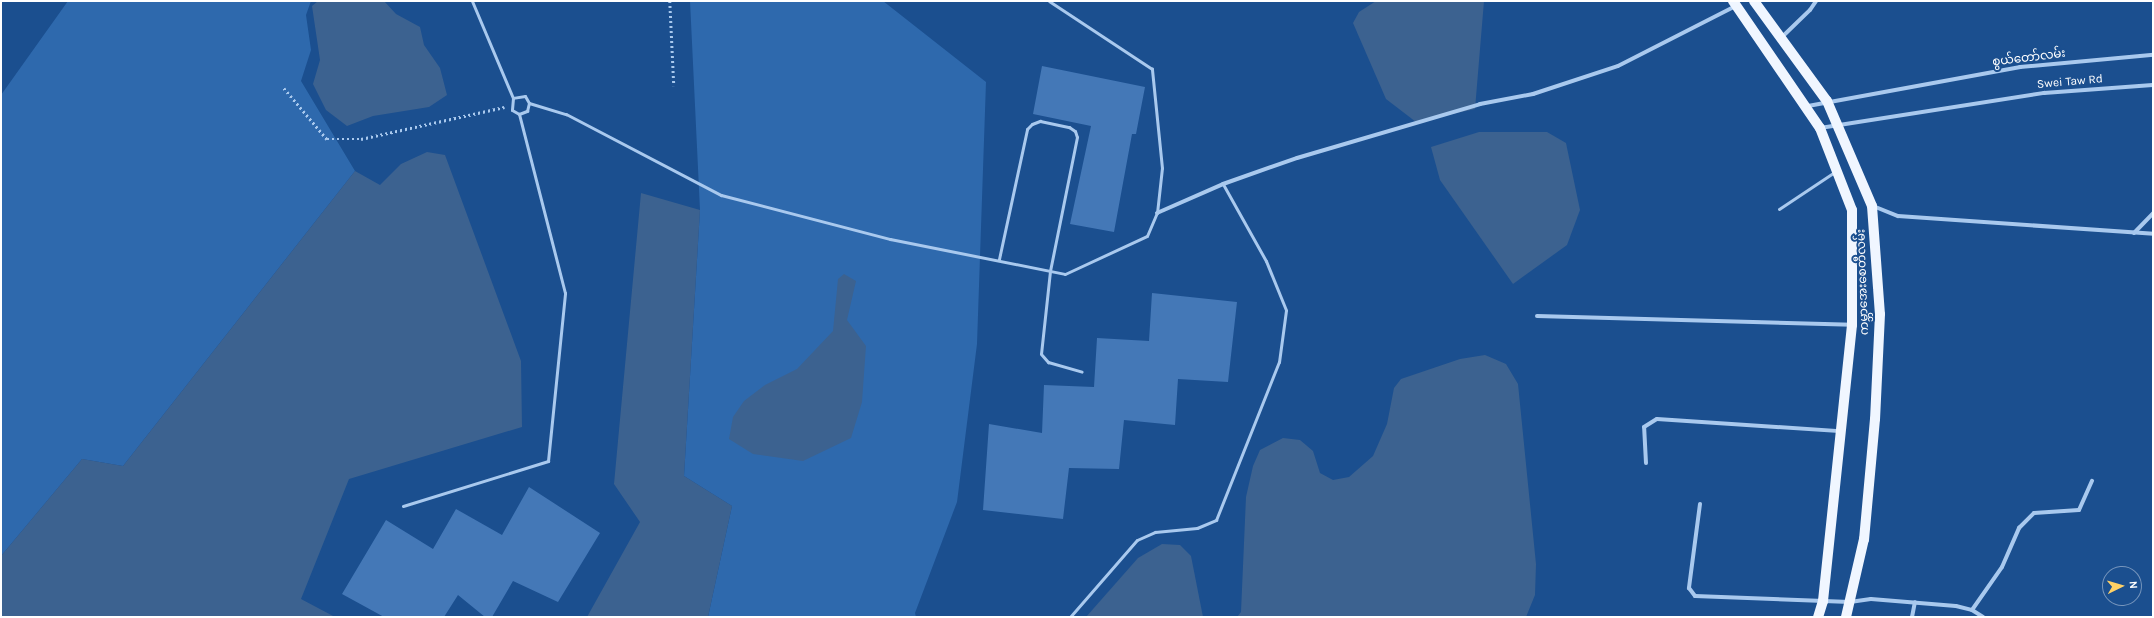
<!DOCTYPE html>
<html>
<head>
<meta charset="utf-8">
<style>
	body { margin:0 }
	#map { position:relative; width:2154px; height:618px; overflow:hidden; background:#1b4f8f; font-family:Karla,"Noto Sans Myanmar",sans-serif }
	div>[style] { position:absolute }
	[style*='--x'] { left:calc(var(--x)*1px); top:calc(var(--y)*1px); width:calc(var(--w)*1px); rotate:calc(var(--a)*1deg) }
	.green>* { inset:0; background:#2e69ad }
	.water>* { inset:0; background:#3c6290 }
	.building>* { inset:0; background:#4478b7 }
	.path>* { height:2.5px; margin-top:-1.25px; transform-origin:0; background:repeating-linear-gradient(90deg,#a9c9ee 0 2px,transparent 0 5px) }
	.service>* { height:3px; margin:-1.5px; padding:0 1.5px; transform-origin:1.5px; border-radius:1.5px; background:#a9c9ee }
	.minor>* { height:4px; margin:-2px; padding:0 2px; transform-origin:2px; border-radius:2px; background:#a9c9ee }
	.primary>* { height:10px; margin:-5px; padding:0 5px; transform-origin:5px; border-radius:5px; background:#f0f6ff }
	span { translate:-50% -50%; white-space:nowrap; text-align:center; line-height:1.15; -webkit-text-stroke:4px #1b4f8f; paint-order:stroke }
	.street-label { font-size:12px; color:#fff }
	.frame { position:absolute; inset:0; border:2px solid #fff; pointer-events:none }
	.north { position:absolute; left:2102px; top:566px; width:40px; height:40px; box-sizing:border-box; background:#1b4f8f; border:1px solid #7695bc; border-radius:50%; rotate:85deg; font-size:11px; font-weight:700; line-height:16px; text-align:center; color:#fff }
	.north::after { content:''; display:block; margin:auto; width:14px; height:18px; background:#ffd166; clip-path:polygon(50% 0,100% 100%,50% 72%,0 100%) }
</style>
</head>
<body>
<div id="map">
	<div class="green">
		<i style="clip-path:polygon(68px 1px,311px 1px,306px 15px,311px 50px,301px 81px,355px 171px,123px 466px,82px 459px,1px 556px,1px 95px)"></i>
		<i style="clip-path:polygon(690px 1px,883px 1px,986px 82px,977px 344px,957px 502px,915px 613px,916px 617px,708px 617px,732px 506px,684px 476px,700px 210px)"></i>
	</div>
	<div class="water">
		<i style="clip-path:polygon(318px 1px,384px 1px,396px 14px,420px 27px,424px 45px,440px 68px,447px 95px,429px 107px,373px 116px,347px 126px,326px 110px,313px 84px,320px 60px,312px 6px)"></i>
		<i style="clip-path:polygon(1376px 1px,1484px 1px,1475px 109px,1416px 122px,1386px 99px,1353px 23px,1359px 12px)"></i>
		<i style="clip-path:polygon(1479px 132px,1547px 132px,1566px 143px,1580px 210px,1567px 245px,1513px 284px,1440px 180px,1431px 147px)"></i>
		<i style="clip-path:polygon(427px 152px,445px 155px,521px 361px,522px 427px,349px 479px,301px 599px,335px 617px,1px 617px,1px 556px,82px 459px,123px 466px,355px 171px,380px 185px,401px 164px)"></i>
		<i style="clip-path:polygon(641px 193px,700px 210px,684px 476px,732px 506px,708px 617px,587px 617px,640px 522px,614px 484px)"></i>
		<i style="clip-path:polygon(844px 274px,856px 281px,847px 320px,866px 346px,862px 402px,851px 438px,803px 461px,753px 454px,729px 439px,733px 417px,744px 401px,765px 385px,797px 369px,833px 331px,838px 279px)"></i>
		<i style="clip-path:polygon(1485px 355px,1506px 364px,1518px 384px,1536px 564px,1535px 595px,1526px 617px,1237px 617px,1241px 612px,1246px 497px,1253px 466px,1260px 450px,1283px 438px,1300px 440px,1313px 451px,1320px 473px,1333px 480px,1349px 477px,1373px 456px,1387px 424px,1394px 388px,1401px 379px,1460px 359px)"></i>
		<i style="clip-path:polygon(1162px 544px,1180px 545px,1191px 556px,1203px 617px,1086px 617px,1138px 558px)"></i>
	</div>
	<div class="building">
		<i style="clip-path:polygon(1042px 66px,1145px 87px,1136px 134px,1132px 134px,1114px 232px,1070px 224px,1091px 126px,1033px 114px)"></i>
		<i style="clip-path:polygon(1152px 293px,1237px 302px,1228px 382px,1178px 379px,1175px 425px,1124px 420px,1119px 469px,1069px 468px,1063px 519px,983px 510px,989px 424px,1042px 433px,1044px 385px,1094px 387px,1097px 338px,1149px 341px)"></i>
		<i style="clip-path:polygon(529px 487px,600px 533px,558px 602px,513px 581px,492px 617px,485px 617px,458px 595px,444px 617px,384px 617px,342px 594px,386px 520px,433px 549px,456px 509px,502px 535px)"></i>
	</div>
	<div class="path">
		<i style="--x:670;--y:1;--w:85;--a:87.3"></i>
		<i style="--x:284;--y:88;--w:67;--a:49.9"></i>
		<i style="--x:327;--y:139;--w:34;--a:0"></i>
		<i style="--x:361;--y:139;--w:147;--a:-12.6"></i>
	</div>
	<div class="service">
		<i style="--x:472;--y:1;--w:105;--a:67.1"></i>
		<i style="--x:513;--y:98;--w:12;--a:95"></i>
		<i style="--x:512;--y:110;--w:8;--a:30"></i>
		<i style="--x:519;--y:114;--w:9;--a:-21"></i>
		<i style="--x:527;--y:111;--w:8;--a:-76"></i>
		<i style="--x:529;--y:103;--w:8;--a:-120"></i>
		<i style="--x:525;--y:96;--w:12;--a:171"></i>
		<i style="--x:529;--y:103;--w:39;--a:17"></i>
		<i style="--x:566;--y:114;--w:175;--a:27.6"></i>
		<i style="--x:721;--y:195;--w:175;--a:14.6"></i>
		<i style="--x:890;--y:239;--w:178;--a:11.3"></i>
		<i style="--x:1065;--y:274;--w:90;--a:-24.9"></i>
		<i style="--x:1147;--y:236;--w:25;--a:-67"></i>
		<i style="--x:1157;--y:213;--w:45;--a:-83.7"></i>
		<i style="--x:1162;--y:168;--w:100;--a:-95.8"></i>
		<i style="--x:1152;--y:69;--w:123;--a:-146.6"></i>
		<i style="--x:1779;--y:209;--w:69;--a:-33.7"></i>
		<i style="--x:999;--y:259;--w:133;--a:-77.8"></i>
		<i style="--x:1027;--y:129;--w:7;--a:-45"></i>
		<i style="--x:1032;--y:124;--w:9;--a:-21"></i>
		<i style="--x:1040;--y:121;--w:30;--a:12"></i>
		<i style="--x:1069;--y:127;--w:7;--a:34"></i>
		<i style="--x:1075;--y:131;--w:6;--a:72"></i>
		<i style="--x:1077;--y:137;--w:137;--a:101.4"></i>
		<i style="--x:1050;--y:271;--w:83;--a:96.2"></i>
		<i style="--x:1041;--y:354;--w:11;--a:49"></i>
		<i style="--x:1048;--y:362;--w:35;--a:16"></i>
		<i style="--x:403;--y:506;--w:152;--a:-17.2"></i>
		<i style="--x:548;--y:461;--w:169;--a:-84.2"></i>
		<i style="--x:565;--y:293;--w:185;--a:-104.4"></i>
		<i style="--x:1070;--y:617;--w:102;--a:-49"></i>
		<i style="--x:1137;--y:540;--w:20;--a:-24"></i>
		<i style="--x:1155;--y:532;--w:42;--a:-5.4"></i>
		<i style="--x:1197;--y:528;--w:21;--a:-23"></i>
		<i style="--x:1216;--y:520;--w:170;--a:-68.3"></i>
		<i style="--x:1279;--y:362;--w:52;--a:-82.3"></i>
		<i style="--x:1286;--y:310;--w:53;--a:-112.2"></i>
		<i style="--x:1266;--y:261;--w:88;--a:-119.2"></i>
	</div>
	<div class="minor">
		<i style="--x:1782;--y:37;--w:39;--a:-44"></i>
		<i style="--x:1810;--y:10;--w:11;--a:-56"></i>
		<i style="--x:1808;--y:106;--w:216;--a:-10.4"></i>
		<i style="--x:2020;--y:67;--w:134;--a:-5.2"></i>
		<i style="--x:1820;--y:128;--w:227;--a:-8.9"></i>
		<i style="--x:2044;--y:93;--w:109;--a:-4.2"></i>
		<i style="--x:1873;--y:206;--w:27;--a:22"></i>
		<i style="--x:1898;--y:216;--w:256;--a:4"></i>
		<i style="--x:1157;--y:213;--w:72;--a:-23.7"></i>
		<i style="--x:1223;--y:184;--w:78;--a:-19.4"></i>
		<i style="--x:1297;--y:158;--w:191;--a:-16.4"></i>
		<i style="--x:1480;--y:104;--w:54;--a:-10.7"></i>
		<i style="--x:1533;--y:94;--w:89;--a:-18.2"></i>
		<i style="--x:1618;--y:66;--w:132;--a:-27"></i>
		<i style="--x:2134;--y:233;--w:28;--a:-46"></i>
		<i style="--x:1537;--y:316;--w:315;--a:1.6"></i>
		<i style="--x:1646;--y:463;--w:36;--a:-93"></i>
		<i style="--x:1644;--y:427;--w:15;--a:-32"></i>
		<i style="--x:1657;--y:419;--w:183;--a:3.8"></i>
		<i style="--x:1700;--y:504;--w:85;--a:97.5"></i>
		<i style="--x:1689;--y:588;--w:10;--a:53"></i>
		<i style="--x:1695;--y:596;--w:155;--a:2.2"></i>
		<i style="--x:1850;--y:602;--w:21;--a:-8"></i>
		<i style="--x:1871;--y:599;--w:85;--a:4.7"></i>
		<i style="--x:1956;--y:606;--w:16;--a:14"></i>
		<i style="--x:1972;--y:610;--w:13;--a:32"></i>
		<i style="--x:1972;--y:610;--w:52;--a:-55.1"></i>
		<i style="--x:2002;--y:567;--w:43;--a:-66.4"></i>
		<i style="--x:2019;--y:528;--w:21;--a:-45"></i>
		<i style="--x:2034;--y:513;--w:45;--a:-3.8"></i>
		<i style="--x:2079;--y:510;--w:32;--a:-66"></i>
		<i style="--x:1912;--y:617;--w:15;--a:-79"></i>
	</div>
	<div class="primary">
		<i style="--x:1733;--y:1;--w:154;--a:55.6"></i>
		<i style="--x:1820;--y:128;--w:88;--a:68.7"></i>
		<i style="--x:1852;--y:210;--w:115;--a:90"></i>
		<i style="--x:1852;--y:325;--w:278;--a:96"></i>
		<i style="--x:1823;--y:601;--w:17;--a:107"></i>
		<i style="--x:1754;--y:1;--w:124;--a:53.9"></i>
		<i style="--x:1827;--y:101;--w:114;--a:66.8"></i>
		<i style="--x:1872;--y:206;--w:108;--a:85.8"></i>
		<i style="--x:1880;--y:314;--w:105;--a:92.7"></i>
		<i style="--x:1875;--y:419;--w:121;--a:95.2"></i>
		<i style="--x:1864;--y:539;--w:80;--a:103"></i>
	</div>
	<div class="street-label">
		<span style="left:2029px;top:58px;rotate:-7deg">စွယ်တော်လမ်း</span>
		<span style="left:2070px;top:82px;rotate:-5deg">Swei Taw Rd</span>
		<span style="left:1863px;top:282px;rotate:-92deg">ကမ္ဘာအေးစေတီလမ်း</span>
	</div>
	<div class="frame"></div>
	<div class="north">N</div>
</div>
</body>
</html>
